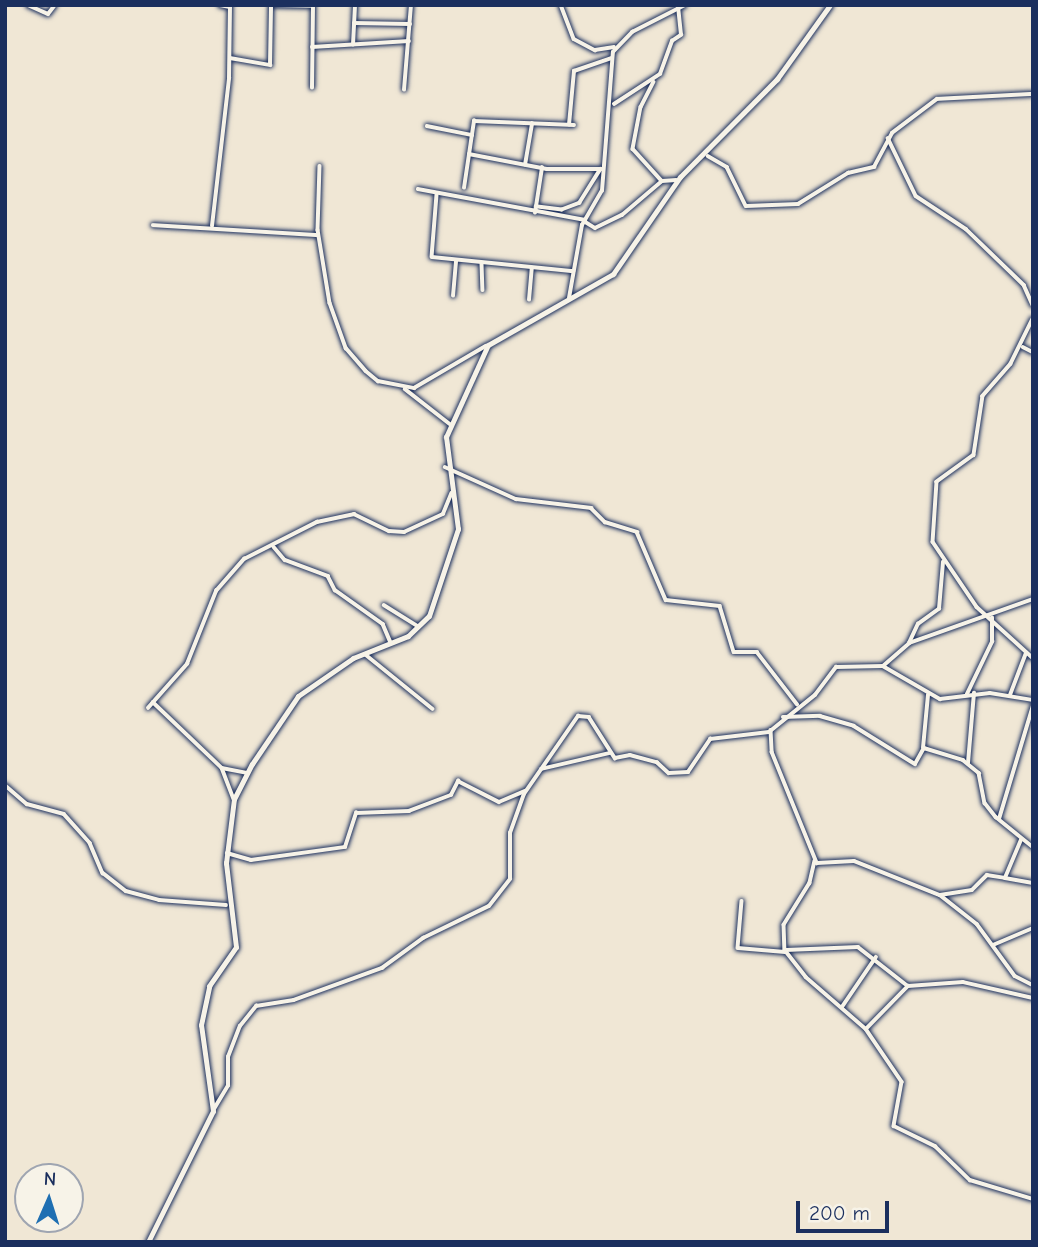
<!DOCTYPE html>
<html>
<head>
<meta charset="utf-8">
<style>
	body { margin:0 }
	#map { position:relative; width:1038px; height:1247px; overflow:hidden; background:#f0e7d5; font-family:"Comic Neue",sans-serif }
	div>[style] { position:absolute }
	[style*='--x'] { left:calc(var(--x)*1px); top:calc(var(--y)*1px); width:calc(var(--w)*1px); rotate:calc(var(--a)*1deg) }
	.roads { filter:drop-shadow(0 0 2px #1b2f5e) drop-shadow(0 0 2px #1b2f5e) }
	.minor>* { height:3.5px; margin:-1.75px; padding:0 1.75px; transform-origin:1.75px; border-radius:1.75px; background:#f7f3e8 }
	.tertiary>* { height:5px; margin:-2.5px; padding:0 2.5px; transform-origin:2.5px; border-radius:2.5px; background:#f7f3e8 }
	span { translate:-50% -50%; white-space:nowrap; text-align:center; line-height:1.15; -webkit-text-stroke:7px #f7f3e8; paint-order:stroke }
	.frame { position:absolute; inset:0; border:7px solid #1b2f5e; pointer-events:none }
	.north { position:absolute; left:14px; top:1163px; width:70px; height:70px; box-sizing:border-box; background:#f7f3e8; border:2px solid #9fa5b1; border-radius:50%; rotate:3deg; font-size:19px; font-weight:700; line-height:28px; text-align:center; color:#1b2f5e }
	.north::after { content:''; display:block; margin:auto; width:24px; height:32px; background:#1f6fb2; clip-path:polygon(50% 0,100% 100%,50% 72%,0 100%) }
	.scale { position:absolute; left:796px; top:1201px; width:93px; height:32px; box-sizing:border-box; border:4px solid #1b2f5e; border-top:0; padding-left:9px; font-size:21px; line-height:24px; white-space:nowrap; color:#1b2f5e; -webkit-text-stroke:5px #f7f3e8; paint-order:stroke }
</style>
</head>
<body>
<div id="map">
	<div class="roads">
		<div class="minor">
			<i style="--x:28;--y:5;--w:22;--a:24"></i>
			<i style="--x:48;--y:14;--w:11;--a:-52"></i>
			<i style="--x:220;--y:5;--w:10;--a:11"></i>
			<i style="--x:274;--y:5;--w:39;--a:1"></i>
			<i style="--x:561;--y:5;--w:36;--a:69"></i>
			<i style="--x:574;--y:39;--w:24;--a:28"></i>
			<i style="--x:595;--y:50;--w:19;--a:-9"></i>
			<i style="--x:354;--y:23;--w:56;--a:1"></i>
			<i style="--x:353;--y:45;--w:40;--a:-87.1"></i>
			<i style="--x:312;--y:47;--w:97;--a:-3.5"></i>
			<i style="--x:230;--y:58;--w:41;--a:9.9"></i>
			<i style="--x:270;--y:65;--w:60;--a:-89"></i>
			<i style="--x:654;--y:82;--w:28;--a:117"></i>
			<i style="--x:641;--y:107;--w:43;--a:100.8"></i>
			<i style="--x:633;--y:149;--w:43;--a:47.8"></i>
			<i style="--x:662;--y:181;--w:14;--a:-4"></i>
			<i style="--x:312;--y:88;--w:83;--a:-89.3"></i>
			<i style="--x:404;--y:90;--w:85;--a:-85.3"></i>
			<i style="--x:614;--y:104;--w:55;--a:-33.1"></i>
			<i style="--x:660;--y:74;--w:35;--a:-70"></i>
			<i style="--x:672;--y:41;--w:11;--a:-34"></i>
			<i style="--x:681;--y:35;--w:27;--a:-96"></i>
			<i style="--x:569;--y:125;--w:54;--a:-84.7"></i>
			<i style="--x:574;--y:71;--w:39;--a:-19"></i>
			<i style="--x:427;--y:126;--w:46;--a:11.3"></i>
			<i style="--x:888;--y:138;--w:64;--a:64.2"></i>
			<i style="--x:916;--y:196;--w:60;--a:33.4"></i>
			<i style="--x:966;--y:229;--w:81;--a:44"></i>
			<i style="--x:1024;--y:285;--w:22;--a:66"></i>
			<i style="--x:469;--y:154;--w:79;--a:10.9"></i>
			<i style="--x:547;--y:169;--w:54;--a:0"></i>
			<i style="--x:601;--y:169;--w:40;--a:122"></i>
			<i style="--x:580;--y:203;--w:19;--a:159"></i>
			<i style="--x:562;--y:210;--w:26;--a:-173"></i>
			<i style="--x:708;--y:156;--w:22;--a:30"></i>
			<i style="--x:727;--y:167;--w:43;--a:64"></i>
			<i style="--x:746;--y:206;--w:52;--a:-2.2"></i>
			<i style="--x:798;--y:204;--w:59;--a:-31.8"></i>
			<i style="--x:848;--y:173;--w:27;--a:-13"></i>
			<i style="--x:874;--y:167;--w:38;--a:-62"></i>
			<i style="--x:892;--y:133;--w:56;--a:-37.1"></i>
			<i style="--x:937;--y:99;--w:96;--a:-3"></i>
			<i style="--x:525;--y:165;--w:42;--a:-80.3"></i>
			<i style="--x:320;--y:166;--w:64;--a:91.8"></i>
			<i style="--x:318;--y:230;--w:74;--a:80.7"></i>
			<i style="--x:330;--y:303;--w:48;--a:70.4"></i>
			<i style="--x:346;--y:348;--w:30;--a:49"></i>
			<i style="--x:366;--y:371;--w:16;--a:40"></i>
			<i style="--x:378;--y:381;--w:37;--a:11"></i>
			<i style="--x:414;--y:388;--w:83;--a:-30.3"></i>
			<i style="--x:464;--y:188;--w:68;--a:-81.5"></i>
			<i style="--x:474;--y:121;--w:100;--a:2.3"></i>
			<i style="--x:418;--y:189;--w:170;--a:10.5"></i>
			<i style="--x:437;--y:195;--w:62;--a:94.6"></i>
			<i style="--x:432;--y:257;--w:142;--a:5.7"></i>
			<i style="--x:535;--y:213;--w:46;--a:-81.2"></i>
			<i style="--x:584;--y:221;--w:13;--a:32"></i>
			<i style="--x:595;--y:228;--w:30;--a:-26"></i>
			<i style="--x:622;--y:215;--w:52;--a:-40.4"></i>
			<i style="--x:153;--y:225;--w:165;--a:3.5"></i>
			<i style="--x:212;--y:226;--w:149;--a:-83.4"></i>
			<i style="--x:229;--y:78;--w:73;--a:-89.2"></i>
			<i style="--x:482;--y:264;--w:26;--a:88"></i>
			<i style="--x:453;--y:296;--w:35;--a:-85"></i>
			<i style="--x:569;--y:298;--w:74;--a:-79.9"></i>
			<i style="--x:582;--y:225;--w:39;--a:-60"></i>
			<i style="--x:602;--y:191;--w:139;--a:-85.5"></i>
			<i style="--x:613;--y:52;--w:28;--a:-46"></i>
			<i style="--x:632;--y:32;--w:59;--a:-27"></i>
			<i style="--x:529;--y:300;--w:32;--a:-85"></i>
			<i style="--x:1033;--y:319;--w:50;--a:116.1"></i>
			<i style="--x:1011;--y:364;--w:43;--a:131.2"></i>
			<i style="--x:983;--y:396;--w:60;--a:98.7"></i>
			<i style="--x:974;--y:455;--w:46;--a:143.9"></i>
			<i style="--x:937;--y:482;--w:60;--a:93.8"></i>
			<i style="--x:933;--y:542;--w:78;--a:55.9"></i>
			<i style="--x:977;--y:607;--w:76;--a:42.3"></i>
			<i style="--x:1023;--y:347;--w:11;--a:27"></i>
			<i style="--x:405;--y:389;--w:57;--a:37.9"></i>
			<i style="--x:445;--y:467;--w:78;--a:24.3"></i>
			<i style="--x:516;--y:499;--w:76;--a:6.8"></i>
			<i style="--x:591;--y:508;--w:20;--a:45"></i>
			<i style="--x:605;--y:522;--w:34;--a:17"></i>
			<i style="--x:637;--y:532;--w:74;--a:66.9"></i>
			<i style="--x:666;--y:600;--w:54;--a:6.3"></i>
			<i style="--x:720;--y:606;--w:48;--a:73.1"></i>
			<i style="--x:734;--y:652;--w:23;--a:0"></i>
			<i style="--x:757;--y:652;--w:66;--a:52.4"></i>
			<i style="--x:274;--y:547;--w:17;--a:50"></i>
			<i style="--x:285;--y:560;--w:46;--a:20.4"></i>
			<i style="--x:328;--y:576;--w:16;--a:63"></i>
			<i style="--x:335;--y:590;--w:59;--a:35.3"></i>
			<i style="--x:383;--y:624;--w:21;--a:67"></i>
			<i style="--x:384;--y:605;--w:40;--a:32"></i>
			<i style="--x:909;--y:643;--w:21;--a:-65"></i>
			<i style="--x:918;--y:624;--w:26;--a:-36"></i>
			<i style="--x:939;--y:609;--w:47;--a:-85.1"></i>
			<i style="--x:365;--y:654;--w:87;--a:39"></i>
			<i style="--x:883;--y:666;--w:66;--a:30.1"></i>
			<i style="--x:940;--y:699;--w:50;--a:-6.8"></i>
			<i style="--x:990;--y:693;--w:44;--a:9.2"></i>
			<i style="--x:967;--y:694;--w:58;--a:-64.3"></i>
			<i style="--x:992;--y:642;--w:24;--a:-90"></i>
			<i style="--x:1010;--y:695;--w:45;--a:-69.1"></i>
			<i style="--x:153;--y:702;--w:95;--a:43.7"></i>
			<i style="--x:222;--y:768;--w:33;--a:69"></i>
			<i style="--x:148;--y:708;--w:59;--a:-48.4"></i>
			<i style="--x:187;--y:664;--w:79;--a:-68.3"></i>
			<i style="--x:216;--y:591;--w:43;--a:-48.8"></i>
			<i style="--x:244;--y:559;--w:82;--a:-26.9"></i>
			<i style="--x:317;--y:522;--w:38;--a:-12"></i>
			<i style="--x:354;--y:514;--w:39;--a:26"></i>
			<i style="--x:389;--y:531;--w:15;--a:4"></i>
			<i style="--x:404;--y:532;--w:43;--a:-24.8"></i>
			<i style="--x:443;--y:514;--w:22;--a:-68"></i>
			<i style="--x:783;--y:717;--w:37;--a:-2"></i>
			<i style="--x:820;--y:716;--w:35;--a:16"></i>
			<i style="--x:854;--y:726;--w:72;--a:31.9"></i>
			<i style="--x:915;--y:764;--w:18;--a:-61"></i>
			<i style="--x:924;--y:748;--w:41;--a:17.1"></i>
			<i style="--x:963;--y:760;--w:21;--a:39"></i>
			<i style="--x:979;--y:773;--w:31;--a:79"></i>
			<i style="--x:985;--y:803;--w:18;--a:52"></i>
			<i style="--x:996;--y:817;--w:48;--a:39"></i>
			<i style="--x:771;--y:730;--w:22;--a:87"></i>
			<i style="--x:772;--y:752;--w:120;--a:67.9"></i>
			<i style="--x:817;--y:863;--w:37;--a:-3"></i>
			<i style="--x:854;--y:861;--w:92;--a:21.6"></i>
			<i style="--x:940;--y:895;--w:32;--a:-9"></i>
			<i style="--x:972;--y:890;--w:21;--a:-45"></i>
			<i style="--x:987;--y:875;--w:18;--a:9"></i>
			<i style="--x:1005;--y:878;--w:41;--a:-67.2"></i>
			<i style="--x:923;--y:748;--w:53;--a:-84.6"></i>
			<i style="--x:968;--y:763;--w:70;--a:-85.1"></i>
			<i style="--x:222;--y:768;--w:25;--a:11"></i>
			<i style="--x:541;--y:769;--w:71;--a:-13.1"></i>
			<i style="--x:5;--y:785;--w:29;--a:41"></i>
			<i style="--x:27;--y:804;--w:38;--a:15"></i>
			<i style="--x:64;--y:814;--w:39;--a:48"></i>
			<i style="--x:90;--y:843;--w:33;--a:67"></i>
			<i style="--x:103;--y:873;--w:29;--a:38"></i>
			<i style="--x:126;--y:891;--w:34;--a:15"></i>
			<i style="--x:159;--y:900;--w:67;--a:4.3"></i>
			<i style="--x:999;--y:819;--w:118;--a:-73.3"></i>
			<i style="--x:227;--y:853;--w:25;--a:16"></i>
			<i style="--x:251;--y:860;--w:95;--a:-7.9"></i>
			<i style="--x:345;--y:847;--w:36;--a:-72"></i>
			<i style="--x:356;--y:813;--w:53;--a:-2.2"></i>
			<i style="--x:409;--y:811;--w:45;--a:-20.9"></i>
			<i style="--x:451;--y:795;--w:16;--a:-63"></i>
			<i style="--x:458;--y:781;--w:46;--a:27.1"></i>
			<i style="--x:499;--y:802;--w:28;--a:-23"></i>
			<i style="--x:815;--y:861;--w:23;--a:103"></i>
			<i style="--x:810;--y:883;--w:49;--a:121.8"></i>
			<i style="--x:784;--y:925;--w:25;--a:88"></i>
			<i style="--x:785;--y:950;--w:34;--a:52"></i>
			<i style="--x:806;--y:977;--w:79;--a:40.9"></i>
			<i style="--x:866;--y:1029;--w:64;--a:55.8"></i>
			<i style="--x:902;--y:1082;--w:45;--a:100.3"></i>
			<i style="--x:894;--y:1126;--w:46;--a:26"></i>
			<i style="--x:935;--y:1146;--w:49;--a:44.2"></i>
			<i style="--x:970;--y:1180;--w:66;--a:16.8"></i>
			<i style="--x:1005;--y:878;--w:28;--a:10"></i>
			<i style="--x:940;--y:895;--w:47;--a:38.1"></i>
			<i style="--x:977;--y:924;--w:64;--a:53.8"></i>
			<i style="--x:1015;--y:976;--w:20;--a:27"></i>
			<i style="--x:742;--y:901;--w:47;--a:94.9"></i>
			<i style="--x:738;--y:948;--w:47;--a:4.9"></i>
			<i style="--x:993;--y:945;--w:43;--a:-23"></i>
			<i style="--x:786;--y:950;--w:72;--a:-2.4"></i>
			<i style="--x:858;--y:947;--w:63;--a:38"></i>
			<i style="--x:842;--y:1007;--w:60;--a:-55.8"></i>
			<i style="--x:866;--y:1029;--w:60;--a:-45.7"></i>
			<i style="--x:908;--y:986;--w:55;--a:-4.2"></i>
			<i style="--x:963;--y:982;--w:72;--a:12.9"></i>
			<i style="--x:214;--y:1109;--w:27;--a:-59"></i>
			<i style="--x:228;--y:1086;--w:29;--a:-90"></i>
			<i style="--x:228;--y:1057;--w:33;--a:-69"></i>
			<i style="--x:240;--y:1026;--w:26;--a:-51"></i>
			<i style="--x:256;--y:1006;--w:38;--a:-9"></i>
			<i style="--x:294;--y:1000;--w:94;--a:-20"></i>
			<i style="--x:382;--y:968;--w:51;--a:-36.2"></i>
			<i style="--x:423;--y:938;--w:73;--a:-25.9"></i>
			<i style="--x:489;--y:906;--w:34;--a:-52"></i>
			<i style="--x:510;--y:879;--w:46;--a:-90"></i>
			<i style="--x:510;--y:833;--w:41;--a:-70.3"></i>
			<i style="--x:524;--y:794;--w:95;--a:-55.3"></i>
			<i style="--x:578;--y:716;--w:11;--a:5"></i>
			<i style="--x:589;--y:717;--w:49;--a:57.6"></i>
			<i style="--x:615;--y:758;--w:15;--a:-11"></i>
			<i style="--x:630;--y:755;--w:28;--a:15"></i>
			<i style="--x:657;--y:762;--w:16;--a:43"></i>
			<i style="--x:669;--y:773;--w:19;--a:-3"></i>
			<i style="--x:688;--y:772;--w:40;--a:-56"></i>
			<i style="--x:710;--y:739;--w:59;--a:-6.8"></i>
			<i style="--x:769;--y:732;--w:59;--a:-38.8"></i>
			<i style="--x:815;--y:695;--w:35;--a:-53"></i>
			<i style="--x:836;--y:667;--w:47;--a:-1.2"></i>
			<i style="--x:883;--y:666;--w:35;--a:-41"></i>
			<i style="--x:909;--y:643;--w:132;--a:-19.5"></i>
		</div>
		<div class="tertiary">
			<i style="--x:148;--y:1242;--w:146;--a:-63.6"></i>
			<i style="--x:213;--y:1111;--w:87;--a:-97.9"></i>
			<i style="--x:201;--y:1025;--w:40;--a:-78"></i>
			<i style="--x:209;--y:986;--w:47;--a:-55.3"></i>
			<i style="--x:236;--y:947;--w:85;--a:-96.8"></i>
			<i style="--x:226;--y:863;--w:64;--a:-82.9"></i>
			<i style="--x:234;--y:799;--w:39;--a:-63"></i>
			<i style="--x:252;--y:764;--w:82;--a:-55.9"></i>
			<i style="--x:298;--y:696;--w:67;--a:-34.6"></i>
			<i style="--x:353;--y:658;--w:59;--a:-21.8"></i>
			<i style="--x:408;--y:636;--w:29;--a:-44"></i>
			<i style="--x:429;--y:616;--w:92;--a:-71.6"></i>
			<i style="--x:458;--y:529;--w:93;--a:-97.4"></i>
			<i style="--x:446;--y:437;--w:101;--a:-65.5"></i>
			<i style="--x:488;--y:345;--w:144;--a:-29.6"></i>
			<i style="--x:613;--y:274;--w:118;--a:-55.4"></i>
			<i style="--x:680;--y:177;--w:138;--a:-45.3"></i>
			<i style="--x:777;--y:79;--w:91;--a:-54.4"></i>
		</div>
	</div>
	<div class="frame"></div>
	<div class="north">N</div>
	<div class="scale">200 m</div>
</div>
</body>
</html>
